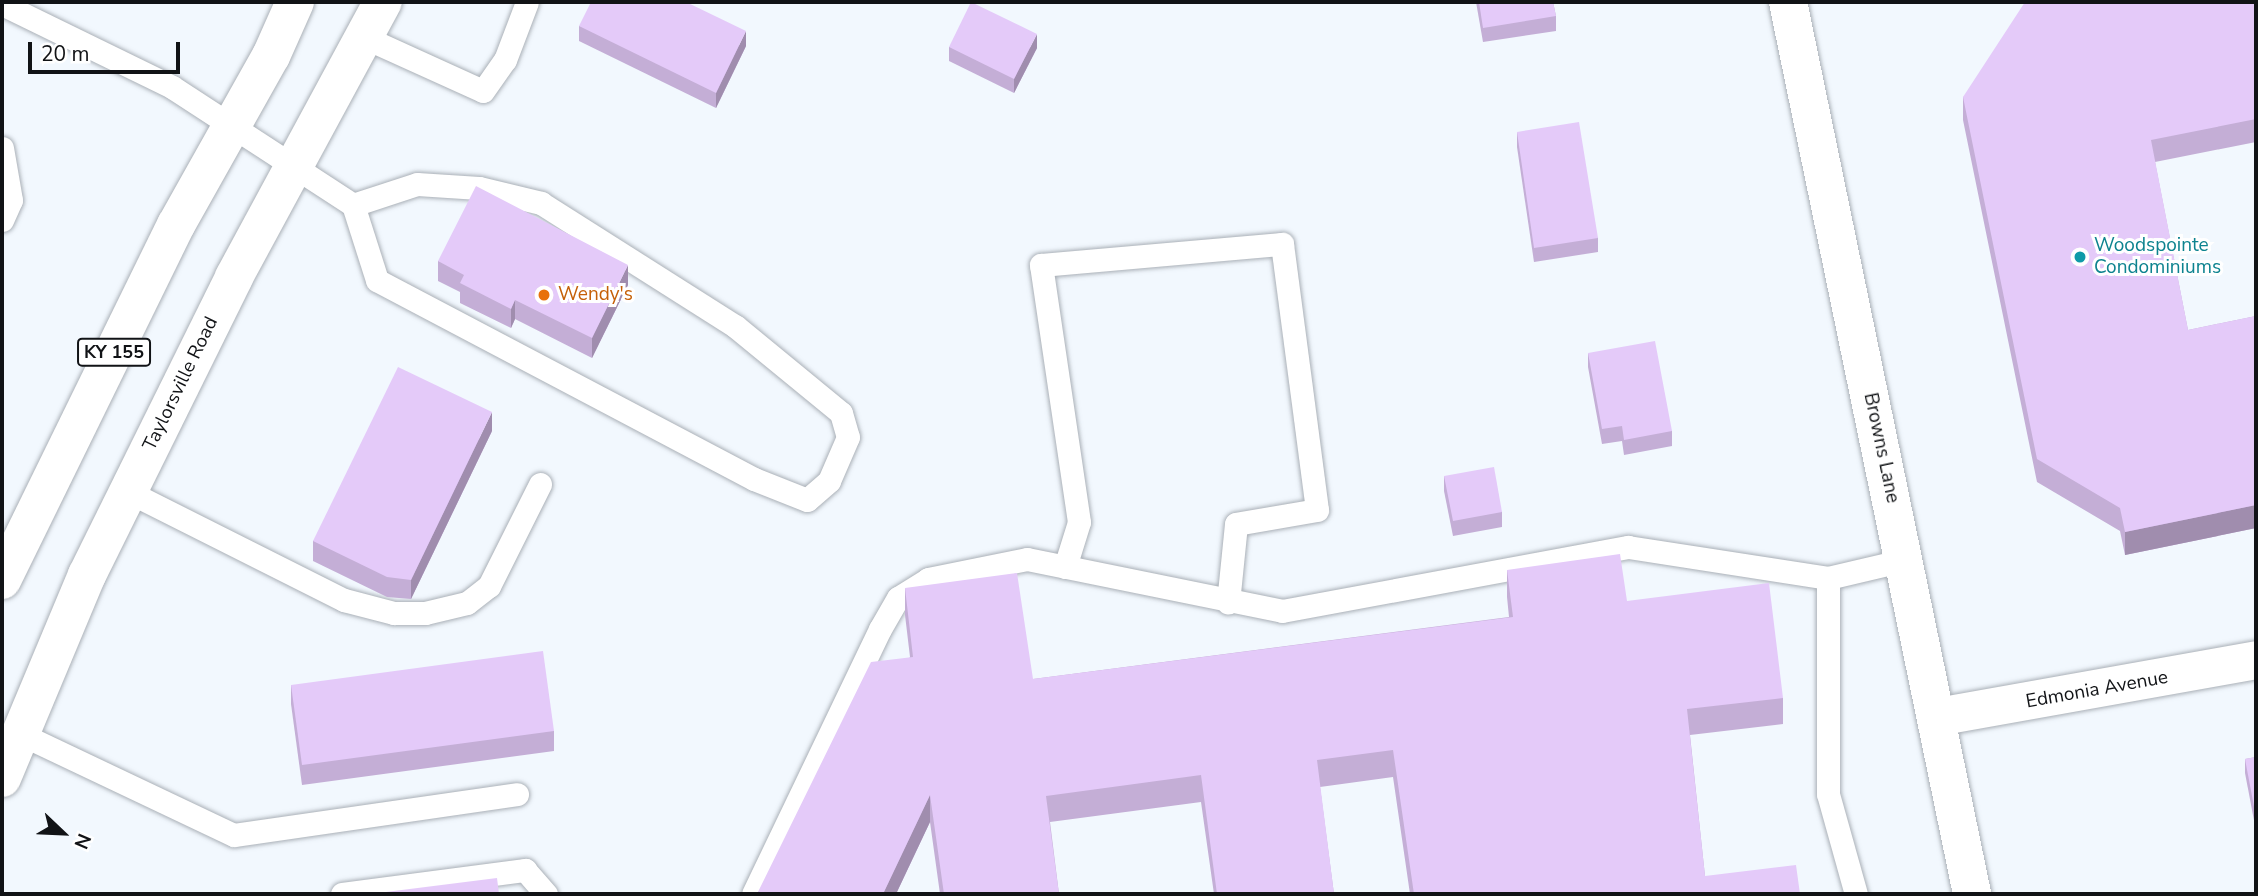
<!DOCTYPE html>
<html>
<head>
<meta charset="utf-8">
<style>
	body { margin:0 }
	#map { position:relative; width:2258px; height:896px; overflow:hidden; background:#f2f8fe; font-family:"Nunito Sans",sans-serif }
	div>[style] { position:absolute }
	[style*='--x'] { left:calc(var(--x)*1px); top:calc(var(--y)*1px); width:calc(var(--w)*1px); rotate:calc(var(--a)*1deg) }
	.roads { filter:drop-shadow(0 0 2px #aab0b7) drop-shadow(0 0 2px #aab0b7) }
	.lane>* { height:23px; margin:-11.5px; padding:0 11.5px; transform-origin:11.5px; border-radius:11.5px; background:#fff }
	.street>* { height:38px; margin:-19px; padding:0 19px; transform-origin:19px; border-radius:19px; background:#fff }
	.secondary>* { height:38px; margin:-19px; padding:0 19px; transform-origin:19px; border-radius:19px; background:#fff }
	.primary>* { height:38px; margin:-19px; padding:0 19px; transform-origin:19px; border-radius:19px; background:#fff }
	.wall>* { inset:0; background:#c4aed6 }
	.shaded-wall>* { inset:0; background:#a08dae }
	.building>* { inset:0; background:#e4caf9 }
	.dots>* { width:19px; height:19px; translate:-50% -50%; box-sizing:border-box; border:4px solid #fff; border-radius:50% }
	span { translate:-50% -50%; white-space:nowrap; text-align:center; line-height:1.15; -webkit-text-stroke:6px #fff; paint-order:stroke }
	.shield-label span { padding:2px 5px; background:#fff; border:2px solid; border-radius:5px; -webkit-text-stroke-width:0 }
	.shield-label { font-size:18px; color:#111316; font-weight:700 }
	.culture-label { font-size:19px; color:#0d838f }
	.left { translate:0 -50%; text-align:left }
	.food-label { font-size:19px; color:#c56008 }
	.street-label { font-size:19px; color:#111316 }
	.frame { position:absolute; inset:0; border:4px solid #111316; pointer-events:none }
	.north { position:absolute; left:28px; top:798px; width:70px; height:70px; -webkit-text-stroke:5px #fff; paint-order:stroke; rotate:113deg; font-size:19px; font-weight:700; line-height:28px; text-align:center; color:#111316 }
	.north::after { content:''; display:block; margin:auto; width:24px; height:32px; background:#111316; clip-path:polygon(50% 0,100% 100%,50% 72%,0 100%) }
	.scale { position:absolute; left:28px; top:42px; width:152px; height:32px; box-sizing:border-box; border:4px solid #111316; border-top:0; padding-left:9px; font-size:21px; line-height:24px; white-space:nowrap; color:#111316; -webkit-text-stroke:5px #fff; paint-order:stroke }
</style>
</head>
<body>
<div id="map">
	<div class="roads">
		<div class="lane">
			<i style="--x:2;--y:4;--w:189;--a:26"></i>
			<i style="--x:172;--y:87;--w:216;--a:33.1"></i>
			<i style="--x:353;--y:205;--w:67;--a:-18.2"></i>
			<i style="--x:417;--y:184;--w:62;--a:3.7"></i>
			<i style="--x:479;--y:188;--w:64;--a:13.6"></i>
			<i style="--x:541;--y:203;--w:230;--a:32.4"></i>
			<i style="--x:735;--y:326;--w:137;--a:39.4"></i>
			<i style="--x:841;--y:413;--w:25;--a:74"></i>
			<i style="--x:848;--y:437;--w:48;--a:113.4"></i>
			<i style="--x:829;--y:481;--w:29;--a:139"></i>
			<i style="--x:807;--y:500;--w:57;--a:-158.4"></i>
			<i style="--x:754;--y:479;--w:426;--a:-152.2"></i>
			<i style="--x:377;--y:280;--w:79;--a:-107.7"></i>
			<i style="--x:366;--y:38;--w:128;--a:24.4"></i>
			<i style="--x:483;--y:91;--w:38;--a:-55"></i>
			<i style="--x:505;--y:60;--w:62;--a:-69.2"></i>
			<i style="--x:2;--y:148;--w:53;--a:80.2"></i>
			<i style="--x:11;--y:200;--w:22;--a:114"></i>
			<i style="--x:129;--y:492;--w:241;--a:26.7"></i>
			<i style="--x:344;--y:600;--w:52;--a:14.6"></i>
			<i style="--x:394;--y:613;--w:31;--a:0"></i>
			<i style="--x:425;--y:613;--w:43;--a:-13.4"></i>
			<i style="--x:467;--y:603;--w:28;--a:-38"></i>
			<i style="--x:489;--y:586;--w:114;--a:-63.4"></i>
			<i style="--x:1065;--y:567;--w:47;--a:-72.7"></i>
			<i style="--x:1079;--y:522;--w:260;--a:-98.4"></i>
			<i style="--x:1041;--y:265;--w:242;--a:-5"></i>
			<i style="--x:1282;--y:244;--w:268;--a:82.5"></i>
			<i style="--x:1317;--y:510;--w:82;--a:170.2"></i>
			<i style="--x:1236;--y:524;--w:79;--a:95.8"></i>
			<i style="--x:1828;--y:578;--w:216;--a:90"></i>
			<i style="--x:1828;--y:794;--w:104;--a:74.4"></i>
			<i style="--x:23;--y:735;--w:233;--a:25.4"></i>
			<i style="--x:234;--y:835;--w:286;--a:-8.2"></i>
			<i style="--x:342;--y:894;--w:185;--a:-7.5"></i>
			<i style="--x:525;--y:870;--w:32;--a:49"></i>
			<i style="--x:753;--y:894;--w:294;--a:-64.4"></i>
			<i style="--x:880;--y:629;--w:36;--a:-60"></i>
			<i style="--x:898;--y:598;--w:36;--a:-32"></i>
			<i style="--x:928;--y:579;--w:101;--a:-11.4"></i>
			<i style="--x:1027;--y:559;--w:260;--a:11.5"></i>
			<i style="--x:1282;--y:611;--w:352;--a:-10.5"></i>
			<i style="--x:1628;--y:547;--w:202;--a:8.8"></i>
			<i style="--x:1828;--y:578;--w:79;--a:-13.2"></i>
		</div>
		<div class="street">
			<i style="--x:1937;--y:717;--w:324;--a:-10.1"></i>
		</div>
		<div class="secondary">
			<i style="--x:1788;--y:2;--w:911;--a:78.34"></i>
		</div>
		<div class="primary">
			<i style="--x:2;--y:580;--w:395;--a:-63.9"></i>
			<i style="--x:176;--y:225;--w:194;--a:-60.7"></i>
			<i style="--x:271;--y:56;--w:59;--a:-66"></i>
			<i style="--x:2;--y:778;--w:220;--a:-67.3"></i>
			<i style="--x:87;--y:575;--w:332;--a:-63.7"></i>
			<i style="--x:234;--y:277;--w:313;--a:-61.6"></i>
		</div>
	</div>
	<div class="wall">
		<i style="clip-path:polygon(1476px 2px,1553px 2px,1556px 16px,1556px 31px,1483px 42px)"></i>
		<i style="clip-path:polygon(2256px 2px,2256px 142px,2155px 162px,2188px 330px,2256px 316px,2256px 528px,2125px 555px,2120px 531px,2037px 482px,1963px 120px,1963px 97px)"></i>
		<i style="clip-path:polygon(579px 26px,746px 46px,716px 108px,579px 41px)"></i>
		<i style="clip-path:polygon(949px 47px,1037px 48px,1014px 93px,949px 61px)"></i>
		<i style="clip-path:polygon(1517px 132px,1598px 238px,1598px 252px,1534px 262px,1517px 147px)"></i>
		<i style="clip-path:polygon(438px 261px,628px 285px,592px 358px,515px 319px,511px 328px,460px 303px,460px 292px,438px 281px)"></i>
		<i style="clip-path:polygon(1588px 353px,1672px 431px,1672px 446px,1624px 455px,1622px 441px,1602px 444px,1588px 367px)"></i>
		<i style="clip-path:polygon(492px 431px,411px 599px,387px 597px,313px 561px,313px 541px)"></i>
		<i style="clip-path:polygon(1444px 476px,1502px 512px,1502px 527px,1453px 536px,1444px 491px)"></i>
		<i style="clip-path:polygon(1507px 570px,1627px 601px,1783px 698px,1783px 724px,1690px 735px,1705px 876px,1800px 894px,1410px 894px,1393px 777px,1320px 787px,1334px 894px,1214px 894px,1201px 802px,1050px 822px,1059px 894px,940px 894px,930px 822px,896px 894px,757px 894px,910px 657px,905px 615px,905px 588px,1033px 679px,1509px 617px,1507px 597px)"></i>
		<i style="clip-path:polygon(291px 685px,554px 731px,554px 751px,302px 785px,291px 704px)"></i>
		<i style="clip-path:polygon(2256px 757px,2256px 831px,2245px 773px,2245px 759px)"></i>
	</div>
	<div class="shaded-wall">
		<i style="clip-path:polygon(746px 31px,746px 46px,716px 108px,716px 93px)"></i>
		<i style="clip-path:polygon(1037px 34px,1037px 48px,1014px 93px,1014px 79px)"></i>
		<i style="clip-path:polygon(628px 265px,628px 285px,592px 358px,592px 338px)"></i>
		<i style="clip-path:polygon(515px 300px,515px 319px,511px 328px,511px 309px)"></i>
		<i style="clip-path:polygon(492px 412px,492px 431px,411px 599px,411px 580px)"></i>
		<i style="clip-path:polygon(2256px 505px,2256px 528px,2125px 555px,2125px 532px)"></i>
		<i style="clip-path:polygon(930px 795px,930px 822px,896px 894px,883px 894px)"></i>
	</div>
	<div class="building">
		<i style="clip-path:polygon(591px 2px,686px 2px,746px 31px,716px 93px,579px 26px)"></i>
		<i style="clip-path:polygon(971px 2px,1037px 34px,1014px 79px,949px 47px)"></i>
		<i style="clip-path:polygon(1479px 2px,1553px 2px,1556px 16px,1483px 28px)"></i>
		<i style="clip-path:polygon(2025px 2px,2256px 2px,2256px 119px,2151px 140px,2188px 330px,2256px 316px,2256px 505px,2125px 532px,2120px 508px,2037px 459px,1963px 97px)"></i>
		<i style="clip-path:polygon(1579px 122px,1598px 238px,1534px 248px,1517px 132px)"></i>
		<i style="clip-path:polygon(476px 186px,628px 265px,592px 338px,515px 300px,511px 309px,460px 283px,464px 275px,438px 261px)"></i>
		<i style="clip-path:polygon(1655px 341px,1672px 431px,1624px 440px,1622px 426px,1602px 429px,1588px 353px)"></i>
		<i style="clip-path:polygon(398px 367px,492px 412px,411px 580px,387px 577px,313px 541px)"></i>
		<i style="clip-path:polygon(1494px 467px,1502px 512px,1453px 521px,1444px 476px)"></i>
		<i style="clip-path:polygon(1620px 554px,1627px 601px,1769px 583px,1783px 698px,1687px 709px,1705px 876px,1796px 865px,1800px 894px,1414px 894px,1393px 750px,1317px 760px,1334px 894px,1217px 894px,1201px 775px,1046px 796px,1059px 894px,944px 894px,930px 795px,883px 894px,757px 894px,871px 662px,913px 657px,905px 588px,1017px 573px,1033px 679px,1513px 617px,1507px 570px)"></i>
		<i style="clip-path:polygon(543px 651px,554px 731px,302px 765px,291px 685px)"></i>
		<i style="clip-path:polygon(2256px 757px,2256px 817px,2245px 759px)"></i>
		<i style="clip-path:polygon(497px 878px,499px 894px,370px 894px)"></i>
	</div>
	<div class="dots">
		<i style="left:2080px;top:257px;background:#0f9aa8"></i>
		<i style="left:544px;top:295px;background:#e8710a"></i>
	</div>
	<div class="shield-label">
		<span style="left:114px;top:352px">KY 155</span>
	</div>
	<div class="culture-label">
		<span class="left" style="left:2094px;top:257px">Woodspointe<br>Condominiums</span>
	</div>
	<div class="food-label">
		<span class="left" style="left:558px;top:295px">Wendy's</span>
	</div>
	<div class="street-label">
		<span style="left:181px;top:384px;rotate:-64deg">Taylorsville Road</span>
		<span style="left:1881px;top:448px;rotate:78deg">Browns Lane</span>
		<span style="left:2097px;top:690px;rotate:-10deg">Edmonia Avenue</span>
	</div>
	<div class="frame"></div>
	<div class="north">N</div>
	<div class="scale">20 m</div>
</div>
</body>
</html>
